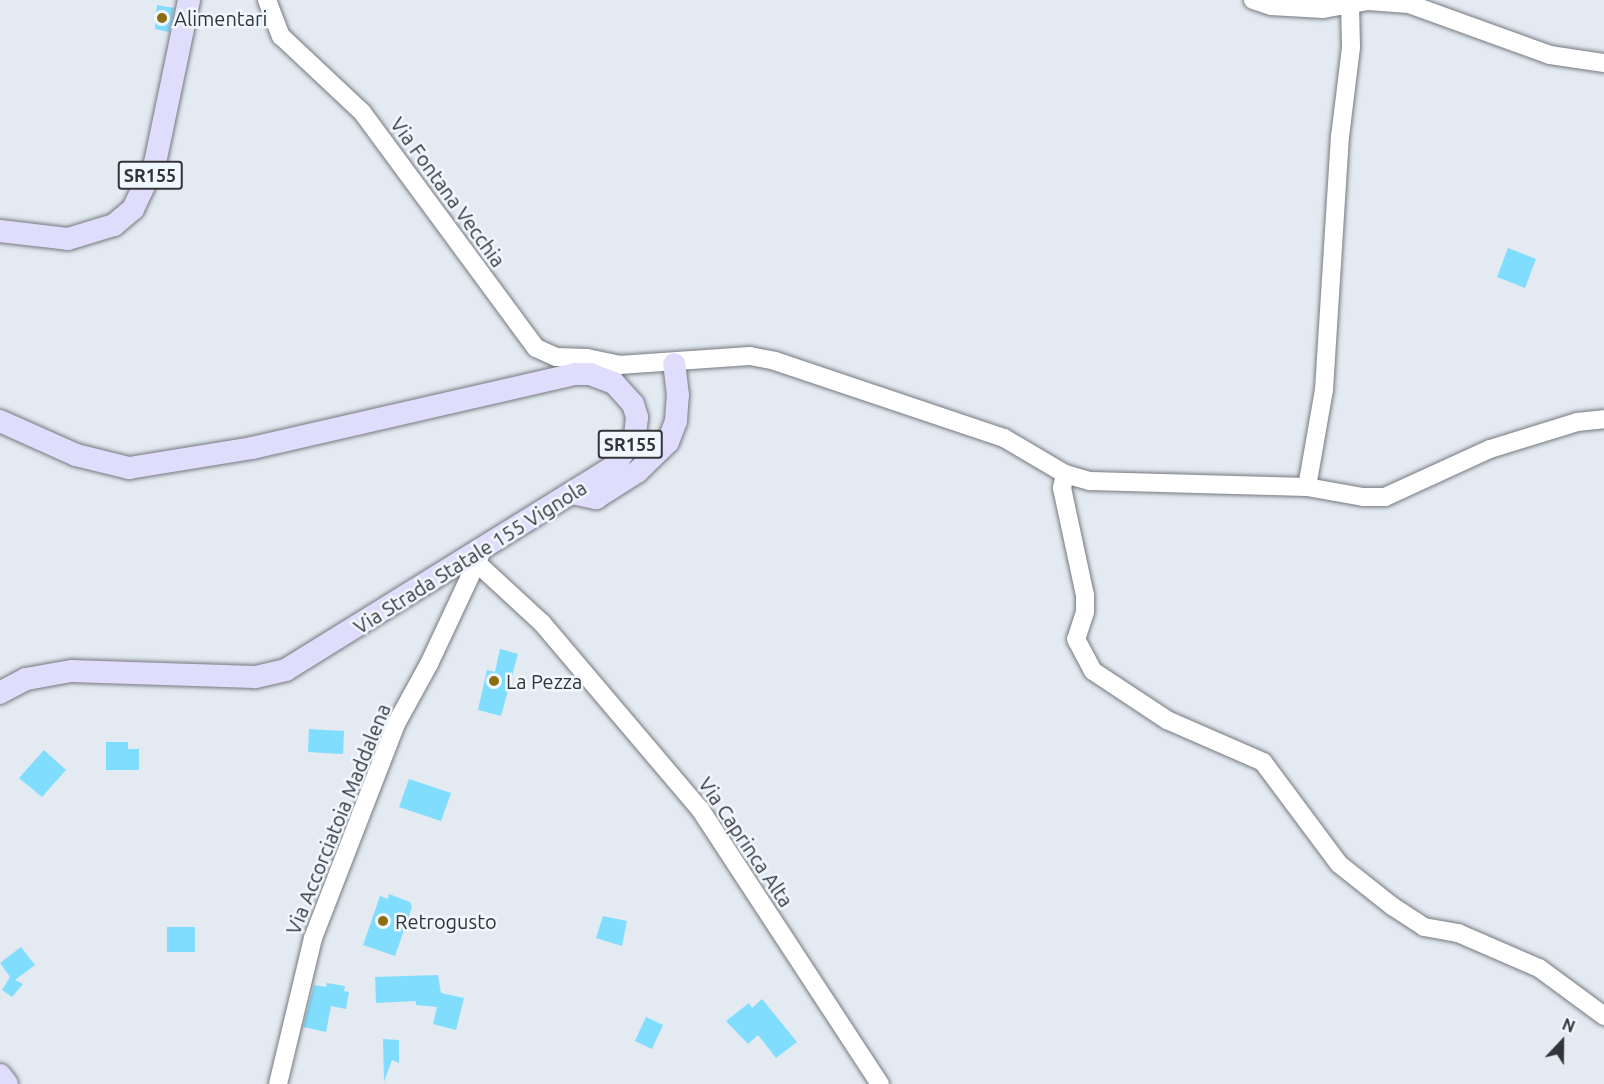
<!DOCTYPE html>
<html>
<head>
<meta charset="utf-8">
<style>
	body { margin:0 }
	#map { position:relative; width:1604px; height:1084px; overflow:hidden; background:#e4eaf1; font-family:Ubuntu,sans-serif }
	div>[style] { position:absolute }
	[style*='--x'] { left:calc(var(--x)*1px); top:calc(var(--y)*1px); width:calc(var(--w)*1px); rotate:calc(var(--a)*1deg) }
	.building>* { inset:0; background:#81ddfd }
	.roads { filter:drop-shadow(0 0 2px #757980) drop-shadow(0 0 2px #757980) }
	.minor>* { height:18px; margin:-9px; padding:0 9px; transform-origin:9px; border-radius:9px; background:#fff }
	.major>* { height:22px; margin:-11px; padding:0 11px; transform-origin:11px; border-radius:11px; background:#e0dcfb }
	.dots>* { width:16px; height:16px; translate:-50% -50%; box-sizing:border-box; border:3px solid #f1f7ff; border-radius:50% }
	span { translate:-50% -50%; white-space:nowrap; text-align:center; line-height:1.15; -webkit-text-stroke:5px #f1f7ff; paint-order:stroke }
	.shield-label span { padding:2px 4px; background:#f1f7ff; border:2px solid; border-radius:4px; -webkit-text-stroke-width:0 }
	.shield-label { font-size:18px; color:#323437; font-weight:700 }
	.poi-label { font-size:20px; color:#323437 }
	.left { translate:0 -50%; text-align:left }
	.street-label { font-size:20px; color:#323437 }
	.north { position:absolute; left:1532px; top:1012px; width:60px; height:60px; -webkit-text-stroke:4px #f1f7ff; paint-order:stroke; rotate:22deg; font-size:16px; font-weight:700; line-height:24px; text-align:center; color:#323437 }
	.north::after { content:''; display:block; margin:auto; width:21px; height:27px; background:#323437; clip-path:polygon(50% 0,100% 100%,50% 72%,0 100%) }
</style>
</head>
<body>
<div id="map">
	<div class="building">
		<i style="clip-path:polygon(157px 5px,174px 8px,169px 32px,155px 29px)"></i>
		<i style="clip-path:polygon(1508px 248px,1536px 259px,1525px 288px,1497px 277px)"></i>
		<i style="clip-path:polygon(500px 649px,518px 654px,501px 716px,478px 710px,487px 670px,495px 672px)"></i>
		<i style="clip-path:polygon(309px 729px,344px 731px,343px 754px,308px 752px)"></i>
		<i style="clip-path:polygon(106px 742px,128px 742px,128px 749px,139px 749px,139px 770px,106px 770px)"></i>
		<i style="clip-path:polygon(44px 750px,66px 770px,42px 797px,19px 778px)"></i>
		<i style="clip-path:polygon(409px 779px,451px 793px,441px 821px,399px 807px)"></i>
		<i style="clip-path:polygon(389px 894px,410px 902px,412px 907px,395px 956px,363px 945px,380px 896px,388px 899px)"></i>
		<i style="clip-path:polygon(603px 916px,627px 921px,622px 946px,596px 938px)"></i>
		<i style="clip-path:polygon(167px 927px,195px 927px,195px 952px,167px 952px)"></i>
		<i style="clip-path:polygon(21px 947px,35px 965px,15px 980px,23px 984px,12px 997px,2px 990px,10px 977px,0 963px)"></i>
		<i style="clip-path:polygon(438px 975px,441px 993px,464px 998px,456px 1030px,433px 1024px,437px 1007px,416px 1005px,416px 1001px,376px 1003px,375px 977px)"></i>
		<i style="clip-path:polygon(327px 983px,345px 986px,344px 991px,349px 992px,346px 1009px,331px 1006px,326px 1032px,303px 1027px,314px 985px,326px 987px)"></i>
		<i style="clip-path:polygon(762px 999px,797px 1042px,776px 1058px,758px 1035px,748px 1044px,726px 1021px,749px 1003px,752px 1008px)"></i>
		<i style="clip-path:polygon(646px 1017px,663px 1025px,652px 1049px,635px 1041px)"></i>
		<i style="clip-path:polygon(383px 1039px,399px 1040px,399px 1063px,392px 1060px,384px 1082px)"></i>
	</div>
	<div class="roads">
		<div class="minor">
			<i style="--x:267;--y:0;--w:39;--a:69"></i>
			<i style="--x:281;--y:36;--w:111;--a:43.2"></i>
			<i style="--x:362;--y:112;--w:293;--a:53.6"></i>
			<i style="--x:536;--y:348;--w:22;--a:24"></i>
			<i style="--x:556;--y:357;--w:31;--a:2"></i>
			<i style="--x:587;--y:358;--w:33;--a:12"></i>
			<i style="--x:1253;--y:0;--w:19;--a:18"></i>
			<i style="--x:1271;--y:6;--w:52;--a:3.3"></i>
			<i style="--x:1323;--y:9;--w:46;--a:-10.1"></i>
			<i style="--x:1368;--y:1;--w:41;--a:4.2"></i>
			<i style="--x:1409;--y:4;--w:150;--a:19.9"></i>
			<i style="--x:1550;--y:55;--w:55;--a:8.4"></i>
			<i style="--x:601;--y:377;--w:22;--a:-34"></i>
			<i style="--x:619;--y:365;--w:131;--a:-3.9"></i>
			<i style="--x:750;--y:356;--w:25;--a:11"></i>
			<i style="--x:775;--y:361;--w:242;--a:18.6"></i>
			<i style="--x:1004;--y:438;--w:71;--a:30.5"></i>
			<i style="--x:1065;--y:474;--w:26;--a:16"></i>
			<i style="--x:1090;--y:481;--w:217;--a:1.6"></i>
			<i style="--x:1307;--y:487;--w:57;--a:10.1"></i>
			<i style="--x:1363;--y:497;--w:22;--a:0"></i>
			<i style="--x:1385;--y:497;--w:115;--a:-24.6"></i>
			<i style="--x:1490;--y:449;--w:91;--a:-17.2"></i>
			<i style="--x:1577;--y:422;--w:27;--a:-6"></i>
			<i style="--x:1065;--y:474;--w:14;--a:102"></i>
			<i style="--x:1062;--y:488;--w:109;--a:77.9"></i>
			<i style="--x:1085;--y:595;--w:17;--a:90"></i>
			<i style="--x:1085;--y:612;--w:28;--a:108"></i>
			<i style="--x:1076;--y:639;--w:36;--a:62"></i>
			<i style="--x:1093;--y:671;--w:89;--a:33.5"></i>
			<i style="--x:1167;--y:720;--w:105;--a:23.6"></i>
			<i style="--x:1263;--y:762;--w:127;--a:53.3"></i>
			<i style="--x:1339;--y:864;--w:68;--a:38.4"></i>
			<i style="--x:1392;--y:906;--w:38;--a:33"></i>
			<i style="--x:1424;--y:927;--w:35;--a:10"></i>
			<i style="--x:1458;--y:933;--w:88;--a:23.4"></i>
			<i style="--x:1539;--y:968;--w:81;--a:36.4"></i>
			<i style="--x:1307;--y:487;--w:98;--a:-80.1"></i>
			<i style="--x:1324;--y:390;--w:254;--a:-86.4"></i>
			<i style="--x:1340;--y:137;--w:91;--a:-83"></i>
			<i style="--x:1351;--y:47;--w:43;--a:-91.3"></i>
			<i style="--x:478;--y:564;--w:87;--a:42.7"></i>
			<i style="--x:542;--y:623;--w:244;--a:49.7"></i>
			<i style="--x:700;--y:809;--w:329;--a:56.8"></i>
			<i style="--x:278;--y:1084;--w:150;--a:-76.5"></i>
			<i style="--x:313;--y:938;--w:230;--a:-68.8"></i>
			<i style="--x:396;--y:724;--w:68;--a:-61.2"></i>
			<i style="--x:429;--y:664;--w:123;--a:-64.9"></i>
		</div>
		<div class="major">
			<i style="--x:0;--y:231;--w:68;--a:6.7"></i>
			<i style="--x:68;--y:239;--w:48;--a:-16.9"></i>
			<i style="--x:114;--y:225;--w:25;--a:-40"></i>
			<i style="--x:133;--y:209;--w:51;--a:-64.4"></i>
			<i style="--x:155;--y:163;--w:167;--a:-78.2"></i>
			<i style="--x:0;--y:421;--w:83;--a:24.1"></i>
			<i style="--x:76;--y:455;--w:55;--a:13.8"></i>
			<i style="--x:129;--y:468;--w:125;--a:-9.2"></i>
			<i style="--x:252;--y:448;--w:332;--a:-12.9"></i>
			<i style="--x:576;--y:374;--w:14;--a:0"></i>
			<i style="--x:590;--y:374;--w:26;--a:21"></i>
			<i style="--x:614;--y:383;--w:28;--a:48"></i>
			<i style="--x:633;--y:404;--w:14;--a:73"></i>
			<i style="--x:637;--y:417;--w:19;--a:96"></i>
			<i style="--x:635;--y:436;--w:38;--a:125"></i>
			<i style="--x:613;--y:467;--w:385;--a:148.2"></i>
			<i style="--x:286;--y:670;--w:32;--a:167"></i>
			<i style="--x:255;--y:677;--w:184;--a:-178.1"></i>
			<i style="--x:71;--y:671;--w:46;--a:169.9"></i>
			<i style="--x:26;--y:679;--w:30;--a:152"></i>
			<i style="--x:572;--y:493;--w:25;--a:12"></i>
			<i style="--x:596;--y:498;--w:49;--a:-32.4"></i>
			<i style="--x:637;--y:472;--w:43;--a:-44.1"></i>
			<i style="--x:668;--y:442;--w:22;--a:-69"></i>
			<i style="--x:676;--y:421;--w:26;--a:-86"></i>
			<i style="--x:678;--y:395;--w:31;--a:-97"></i>
			<i style="--x:0;--y:1075;--w:11;--a:52"></i>
		</div>
	</div>
	<div class="dots">
		<i style="left:162px;top:18px;background:#8c6e11"></i>
		<i style="left:494px;top:681px;background:#8c6e11"></i>
		<i style="left:383px;top:921px;background:#8c6e11"></i>
	</div>
	<div class="shield-label">
		<span style="left:150px;top:175px">SR155</span>
		<span style="left:630px;top:444px">SR155</span>
	</div>
	<div class="poi-label">
		<span class="left" style="left:174px;top:18px">Alimentari</span>
		<span class="left" style="left:506px;top:681px">La Pezza</span>
		<span class="left" style="left:395px;top:921px">Retrogusto</span>
	</div>
	<div class="street-label">
		<span style="left:448px;top:192px;rotate:54deg">Via Fontana Vecchia</span>
		<span style="left:470px;top:557px;rotate:-32deg">Via Strada Statale 155 Vignola</span>
		<span style="left:338px;top:819px;rotate:-68deg">Via Accorciatoia Maddalena</span>
		<span style="left:746px;top:842px;rotate:56deg">Via Caprinca Alta</span>
	</div>
	<div class="north">N</div>
</div>
</body>
</html>
